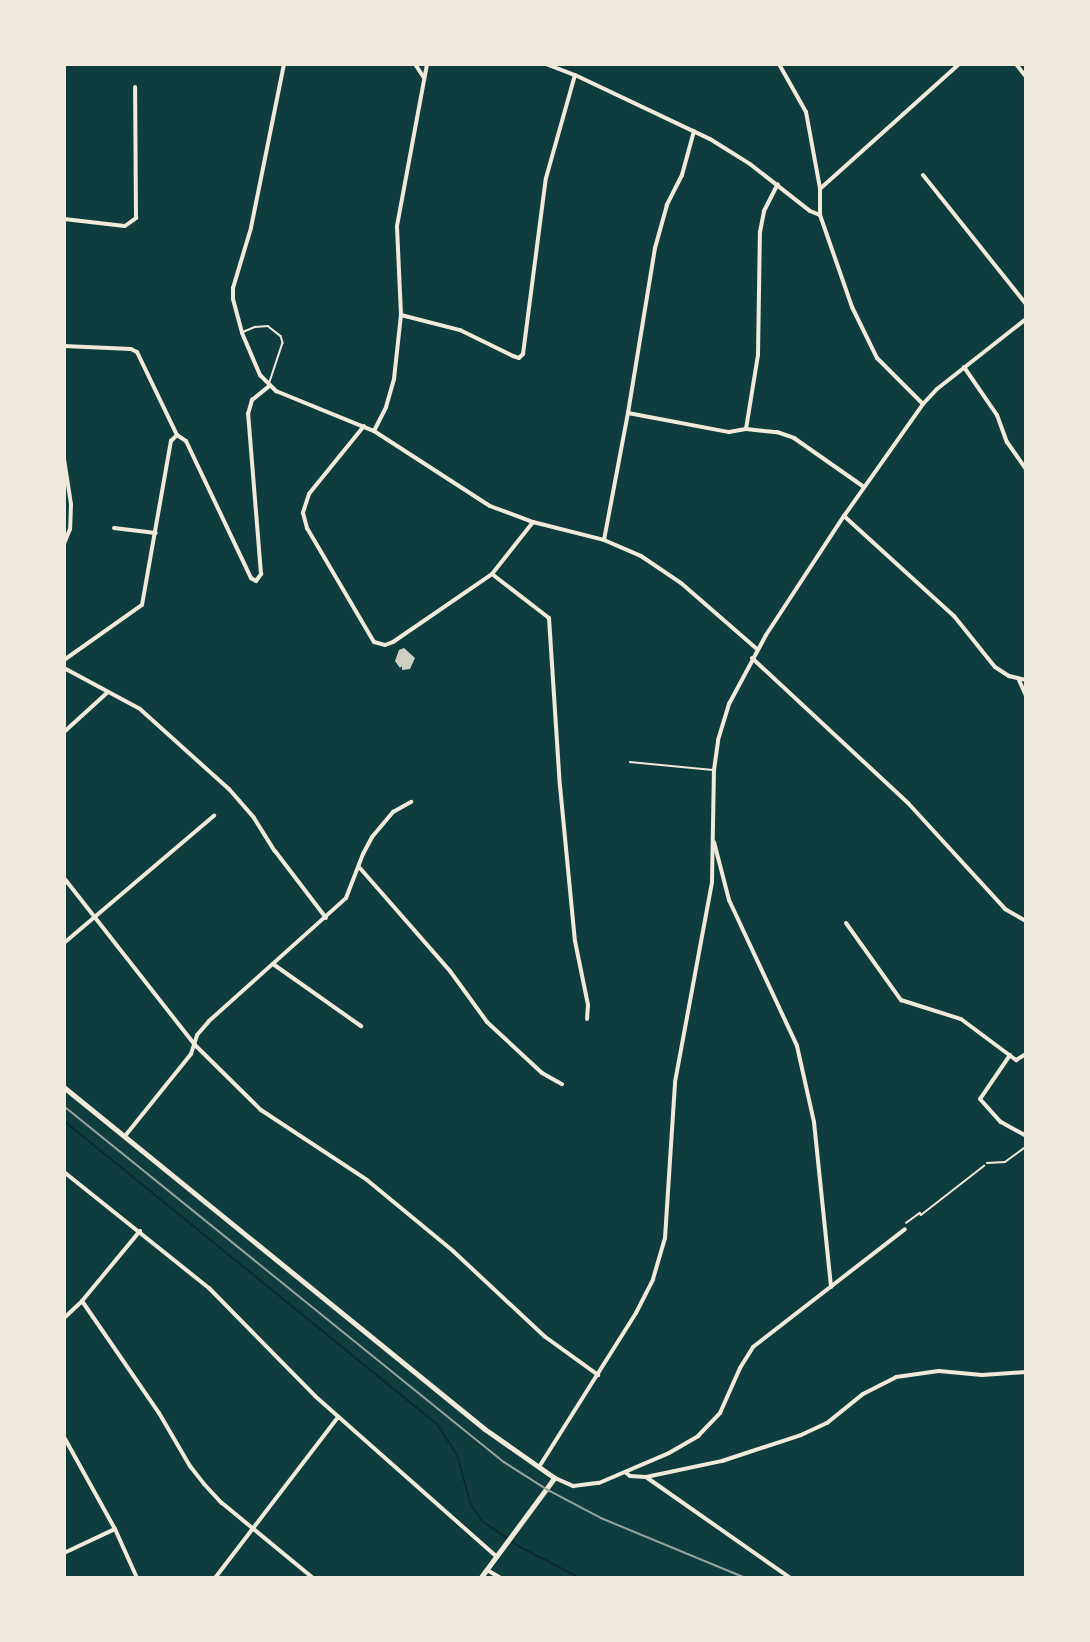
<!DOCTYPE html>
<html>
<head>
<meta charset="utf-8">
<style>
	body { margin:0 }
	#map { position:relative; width:1090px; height:1642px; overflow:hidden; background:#0f3d3e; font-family:"Golos Text",sans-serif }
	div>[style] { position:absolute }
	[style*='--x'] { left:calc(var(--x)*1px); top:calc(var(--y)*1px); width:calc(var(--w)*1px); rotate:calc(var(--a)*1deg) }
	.stream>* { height:2px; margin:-1px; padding:0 1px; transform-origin:1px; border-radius:1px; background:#0a2a2b }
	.building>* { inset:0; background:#cfcfc3 }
	.path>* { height:1.5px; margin:-0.75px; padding:0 0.75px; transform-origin:0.75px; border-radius:0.75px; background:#f1e9da }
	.service>* { height:1.5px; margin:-0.75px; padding:0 0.75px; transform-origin:0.75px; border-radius:0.75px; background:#f1e9da }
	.minor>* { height:4px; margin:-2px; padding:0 2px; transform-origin:2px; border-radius:2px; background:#f1e9da }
	.tertiary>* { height:4.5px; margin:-2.25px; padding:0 2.25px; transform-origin:2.25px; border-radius:2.25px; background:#f1e9da }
	.tram>* { height:1.5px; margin:-0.75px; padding:0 0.75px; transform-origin:0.75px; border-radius:0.75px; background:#97a49c }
	span { translate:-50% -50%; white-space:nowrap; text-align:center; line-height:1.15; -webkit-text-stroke:4.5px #f1e9da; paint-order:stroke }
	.frame { position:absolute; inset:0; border:66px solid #f1e9da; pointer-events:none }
</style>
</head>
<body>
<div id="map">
	<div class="stream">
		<i style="--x:1025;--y:64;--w:2;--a:63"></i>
		<i style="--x:64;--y:1121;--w:481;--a:39.1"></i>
		<i style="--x:437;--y:1424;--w:37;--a:57"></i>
		<i style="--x:457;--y:1455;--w:52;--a:74.4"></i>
		<i style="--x:471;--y:1505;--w:19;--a:55"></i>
		<i style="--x:482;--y:1521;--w:46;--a:34.4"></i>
		<i style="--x:520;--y:1547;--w:68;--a:27.3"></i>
	</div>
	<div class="building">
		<i style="clip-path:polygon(404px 648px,415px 658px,410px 669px,402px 670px,402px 666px,400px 668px,395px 661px,399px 650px)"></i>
	</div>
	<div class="path">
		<i style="--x:906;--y:1223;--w:17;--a:-36"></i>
		<i style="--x:920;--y:1213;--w:2;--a:63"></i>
		<i style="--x:921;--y:1215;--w:80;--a:-37.9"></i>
	</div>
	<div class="service">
		<i style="--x:243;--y:332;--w:13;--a:-23"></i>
		<i style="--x:255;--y:327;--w:13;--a:-4"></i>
		<i style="--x:268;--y:326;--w:16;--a:38"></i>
		<i style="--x:281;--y:336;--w:7;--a:74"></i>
		<i style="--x:283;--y:343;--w:41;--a:108.4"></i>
		<i style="--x:630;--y:762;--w:83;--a:5.5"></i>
		<i style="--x:987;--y:1163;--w:18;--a:-3"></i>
		<i style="--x:1005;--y:1162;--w:26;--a:-36"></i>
	</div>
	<div class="minor">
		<i style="--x:284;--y:64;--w:167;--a:101.4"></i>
		<i style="--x:251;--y:228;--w:63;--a:106.7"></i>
		<i style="--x:233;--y:288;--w:11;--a:90"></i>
		<i style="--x:233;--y:299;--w:35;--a:75"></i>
		<i style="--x:242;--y:333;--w:46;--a:66.8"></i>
		<i style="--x:260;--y:375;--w:23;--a:45"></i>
		<i style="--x:276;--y:391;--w:106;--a:22.2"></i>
		<i style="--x:374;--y:431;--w:138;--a:32.9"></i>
		<i style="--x:490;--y:506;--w:46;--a:20.4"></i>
		<i style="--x:533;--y:522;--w:73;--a:14.2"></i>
		<i style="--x:604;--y:540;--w:40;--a:23.4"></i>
		<i style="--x:641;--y:556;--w:48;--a:34"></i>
		<i style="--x:681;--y:583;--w:101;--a:41"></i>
		<i style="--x:415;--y:64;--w:17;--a:57"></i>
		<i style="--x:546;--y:64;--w:31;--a:21"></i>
		<i style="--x:575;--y:75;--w:149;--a:25.4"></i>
		<i style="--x:710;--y:139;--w:47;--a:32"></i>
		<i style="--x:750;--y:164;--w:76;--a:38.1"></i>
		<i style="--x:810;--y:211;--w:11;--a:22"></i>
		<i style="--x:779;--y:64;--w:55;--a:60.6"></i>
		<i style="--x:806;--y:112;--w:77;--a:79.6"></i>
		<i style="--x:820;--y:188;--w:27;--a:90"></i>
		<i style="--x:820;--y:215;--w:97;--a:70.8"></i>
		<i style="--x:852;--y:307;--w:57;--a:63.9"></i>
		<i style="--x:877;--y:358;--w:65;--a:45"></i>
		<i style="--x:1016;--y:64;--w:16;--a:52"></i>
		<i style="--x:694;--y:131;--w:46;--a:105.3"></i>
		<i style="--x:682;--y:175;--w:34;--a:117"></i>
		<i style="--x:667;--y:205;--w:45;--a:105.6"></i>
		<i style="--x:655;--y:248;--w:167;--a:99.3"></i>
		<i style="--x:628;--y:413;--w:103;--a:10.7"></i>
		<i style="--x:729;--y:432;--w:17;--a:-10"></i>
		<i style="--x:746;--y:429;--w:31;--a:6"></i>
		<i style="--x:777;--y:432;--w:18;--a:19"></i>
		<i style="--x:794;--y:438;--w:85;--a:35"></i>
		<i style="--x:923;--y:175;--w:165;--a:51.4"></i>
		<i style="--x:821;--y:188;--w:186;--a:-41.9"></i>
		<i style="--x:64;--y:219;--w:61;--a:6.5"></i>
		<i style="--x:125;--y:226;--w:14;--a:-36"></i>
		<i style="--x:136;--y:218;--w:131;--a:-90.4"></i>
		<i style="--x:401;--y:315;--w:61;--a:14.3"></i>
		<i style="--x:460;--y:330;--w:59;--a:26.1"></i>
		<i style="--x:513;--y:356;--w:6;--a:18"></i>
		<i style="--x:519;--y:358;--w:6;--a:-45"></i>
		<i style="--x:523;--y:354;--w:177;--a:-82.6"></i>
		<i style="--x:546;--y:178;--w:107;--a:-74.3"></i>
		<i style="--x:64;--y:346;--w:67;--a:2.6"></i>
		<i style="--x:131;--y:349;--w:7;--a:27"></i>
		<i style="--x:137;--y:352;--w:92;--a:64.3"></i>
		<i style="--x:964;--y:367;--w:58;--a:55.5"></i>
		<i style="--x:997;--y:415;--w:29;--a:70"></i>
		<i style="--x:1007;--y:442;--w:33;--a:55"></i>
		<i style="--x:364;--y:426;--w:87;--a:129"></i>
		<i style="--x:309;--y:494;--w:20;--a:108"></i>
		<i style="--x:303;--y:513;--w:16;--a:75"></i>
		<i style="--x:307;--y:528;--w:132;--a:59.6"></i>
		<i style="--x:374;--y:642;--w:11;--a:15"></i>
		<i style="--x:385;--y:645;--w:9;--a:-21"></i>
		<i style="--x:393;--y:642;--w:120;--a:-34.5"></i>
		<i style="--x:492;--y:574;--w:66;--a:-51.7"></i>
		<i style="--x:746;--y:429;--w:75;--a:-80.8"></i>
		<i style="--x:758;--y:355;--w:123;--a:-89.1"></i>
		<i style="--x:760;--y:232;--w:21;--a:-79"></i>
		<i style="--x:764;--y:211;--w:30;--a:-63"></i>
		<i style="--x:374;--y:431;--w:27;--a:-63"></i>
		<i style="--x:386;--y:407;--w:29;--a:-74"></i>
		<i style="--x:394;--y:379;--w:64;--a:-83.8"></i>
		<i style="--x:401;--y:315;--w:89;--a:-92.6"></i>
		<i style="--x:397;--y:226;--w:165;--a:-79.5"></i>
		<i style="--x:177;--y:435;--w:11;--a:34"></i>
		<i style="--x:186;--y:441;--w:152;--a:64.6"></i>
		<i style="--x:251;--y:578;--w:6;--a:31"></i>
		<i style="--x:256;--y:581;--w:9;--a:-54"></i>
		<i style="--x:261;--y:574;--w:161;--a:-94.6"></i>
		<i style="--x:248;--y:414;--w:15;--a:-74"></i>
		<i style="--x:252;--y:400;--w:22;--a:-39"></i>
		<i style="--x:64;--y:459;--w:46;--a:81.2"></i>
		<i style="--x:71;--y:504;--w:25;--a:92"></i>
		<i style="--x:70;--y:529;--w:16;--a:112"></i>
		<i style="--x:844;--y:516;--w:149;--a:42.3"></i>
		<i style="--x:954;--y:616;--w:65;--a:51.2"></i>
		<i style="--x:995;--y:667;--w:17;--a:33"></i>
		<i style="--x:1009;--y:676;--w:17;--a:13"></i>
		<i style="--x:114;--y:528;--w:42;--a:6.8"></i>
		<i style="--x:604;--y:540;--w:129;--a:-79.3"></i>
		<i style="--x:492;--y:574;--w:72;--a:37.7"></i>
		<i style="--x:549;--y:618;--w:168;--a:86.3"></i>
		<i style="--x:560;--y:786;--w:156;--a:84.5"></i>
		<i style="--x:575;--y:941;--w:65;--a:78.5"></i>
		<i style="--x:588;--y:1005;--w:14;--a:94"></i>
		<i style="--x:752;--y:658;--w:213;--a:42.9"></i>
		<i style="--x:908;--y:803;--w:144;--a:47.5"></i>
		<i style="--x:1005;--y:909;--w:24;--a:30"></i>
		<i style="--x:64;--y:660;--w:95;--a:-35.2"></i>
		<i style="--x:142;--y:605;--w:167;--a:-80"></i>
		<i style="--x:171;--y:441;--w:8;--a:-45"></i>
		<i style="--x:64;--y:668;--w:86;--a:28.3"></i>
		<i style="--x:140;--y:709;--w:120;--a:42"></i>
		<i style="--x:229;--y:789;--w:38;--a:49"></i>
		<i style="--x:254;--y:818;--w:39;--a:58"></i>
		<i style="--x:275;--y:851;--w:84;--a:52.7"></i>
		<i style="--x:1019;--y:680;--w:17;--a:66"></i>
		<i style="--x:64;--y:732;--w:59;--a:-42.3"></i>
		<i style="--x:714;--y:842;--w:60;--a:75.5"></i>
		<i style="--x:729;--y:900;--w:161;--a:65"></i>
		<i style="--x:797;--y:1046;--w:78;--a:77.4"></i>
		<i style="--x:814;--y:1122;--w:166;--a:84.1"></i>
		<i style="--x:359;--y:867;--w:138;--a:48.8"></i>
		<i style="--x:450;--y:971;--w:63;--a:54"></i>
		<i style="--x:487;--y:1022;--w:75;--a:42.8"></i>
		<i style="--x:542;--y:1073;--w:23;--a:29"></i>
		<i style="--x:64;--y:878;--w:212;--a:51.9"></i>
		<i style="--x:195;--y:1045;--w:93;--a:44.6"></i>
		<i style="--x:261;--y:1110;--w:127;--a:33.4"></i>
		<i style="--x:367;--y:1180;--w:112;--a:39.5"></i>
		<i style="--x:453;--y:1251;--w:125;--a:43"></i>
		<i style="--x:544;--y:1336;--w:67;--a:35.8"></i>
		<i style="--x:846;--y:923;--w:95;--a:54.5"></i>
		<i style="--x:901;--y:1000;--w:63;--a:17.6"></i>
		<i style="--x:961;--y:1019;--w:69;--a:36.7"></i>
		<i style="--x:1016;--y:1060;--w:12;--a:-31"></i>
		<i style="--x:64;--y:943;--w:197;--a:-40.3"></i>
		<i style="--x:273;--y:964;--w:108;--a:35.2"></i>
		<i style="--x:1010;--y:1055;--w:53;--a:124.3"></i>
		<i style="--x:980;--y:1099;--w:31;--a:48"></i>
		<i style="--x:1001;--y:1122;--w:29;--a:29"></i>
		<i style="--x:125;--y:1136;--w:105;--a:-51.2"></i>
		<i style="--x:191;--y:1054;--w:20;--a:-72"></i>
		<i style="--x:197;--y:1035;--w:18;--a:-49"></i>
		<i style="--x:209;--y:1021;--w:184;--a:-41.9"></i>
		<i style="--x:346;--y:898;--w:47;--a:-68.9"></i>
		<i style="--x:363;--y:854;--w:19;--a:-62"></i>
		<i style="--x:372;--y:837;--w:33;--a:-50"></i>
		<i style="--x:393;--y:812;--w:21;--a:-29"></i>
		<i style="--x:64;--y:1172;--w:186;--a:38.7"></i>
		<i style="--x:209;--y:1288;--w:151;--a:45.5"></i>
		<i style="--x:315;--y:1396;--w:243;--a:41.5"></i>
		<i style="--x:82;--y:1301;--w:136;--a:55.5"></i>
		<i style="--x:159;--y:1413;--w:61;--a:59.7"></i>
		<i style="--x:190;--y:1466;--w:23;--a:52"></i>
		<i style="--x:204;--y:1484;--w:26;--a:47"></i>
		<i style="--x:222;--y:1503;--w:118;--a:39.5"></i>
		<i style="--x:64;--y:1318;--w:25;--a:-43"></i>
		<i style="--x:82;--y:1301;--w:91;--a:-50.4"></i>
		<i style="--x:64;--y:1437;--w:105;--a:61"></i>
		<i style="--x:115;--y:1529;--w:54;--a:65.8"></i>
		<i style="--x:539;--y:1467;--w:182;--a:-57.8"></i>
		<i style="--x:636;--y:1313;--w:38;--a:-63"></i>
		<i style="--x:653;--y:1279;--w:43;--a:-73.7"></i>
		<i style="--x:665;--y:1238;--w:156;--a:-86.3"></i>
		<i style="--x:675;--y:1082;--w:203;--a:-79.5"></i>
		<i style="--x:712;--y:882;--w:112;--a:-89"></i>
		<i style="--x:714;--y:770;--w:30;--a:-82"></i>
		<i style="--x:718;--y:740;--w:38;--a:-73"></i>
		<i style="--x:729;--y:704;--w:78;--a:-61.8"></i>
		<i style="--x:766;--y:635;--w:142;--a:-56.8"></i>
		<i style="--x:844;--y:516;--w:137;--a:-54.8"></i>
		<i style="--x:923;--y:404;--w:21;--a:-47"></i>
		<i style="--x:937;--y:389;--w:113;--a:-38.2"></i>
		<i style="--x:625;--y:1472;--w:6;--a:39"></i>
		<i style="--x:630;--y:1476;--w:16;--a:4"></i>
		<i style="--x:646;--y:1477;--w:176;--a:35"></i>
		<i style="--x:646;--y:1477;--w:78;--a:-11.9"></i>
		<i style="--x:722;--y:1461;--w:83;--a:-18.2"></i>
		<i style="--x:801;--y:1435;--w:29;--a:-25"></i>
		<i style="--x:827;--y:1423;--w:46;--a:-38.9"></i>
		<i style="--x:863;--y:1394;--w:37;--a:-27"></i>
		<i style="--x:896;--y:1377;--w:43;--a:-7.9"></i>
		<i style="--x:939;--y:1371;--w:43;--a:5.3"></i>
		<i style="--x:982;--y:1375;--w:44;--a:-3.9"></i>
		<i style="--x:555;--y:1478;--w:20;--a:24"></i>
		<i style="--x:573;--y:1486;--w:26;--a:-7"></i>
		<i style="--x:599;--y:1483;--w:76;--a:-23.2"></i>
		<i style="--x:669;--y:1453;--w:34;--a:-30"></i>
		<i style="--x:698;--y:1436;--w:32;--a:-46"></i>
		<i style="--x:720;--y:1413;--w:49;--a:-66"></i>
		<i style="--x:740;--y:1368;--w:25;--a:-58"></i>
		<i style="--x:753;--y:1347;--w:192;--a:-37.8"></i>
		<i style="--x:64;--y:1553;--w:56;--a:-25.2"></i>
		<i style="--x:487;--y:1570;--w:16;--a:30"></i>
		<i style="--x:215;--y:1578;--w:203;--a:-52.6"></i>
	</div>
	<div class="tertiary">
		<i style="--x:64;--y:1087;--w:542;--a:39.09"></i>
		<i style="--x:485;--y:1429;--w:85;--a:35"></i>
		<i style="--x:555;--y:1478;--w:124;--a:126.5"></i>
	</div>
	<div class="tram">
		<i style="--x:64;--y:1106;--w:566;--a:38.98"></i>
		<i style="--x:504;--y:1462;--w:52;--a:32.5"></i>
		<i style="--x:548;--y:1490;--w:60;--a:27.8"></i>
		<i style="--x:601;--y:1518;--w:157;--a:22.5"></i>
	</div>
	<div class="frame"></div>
</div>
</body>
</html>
